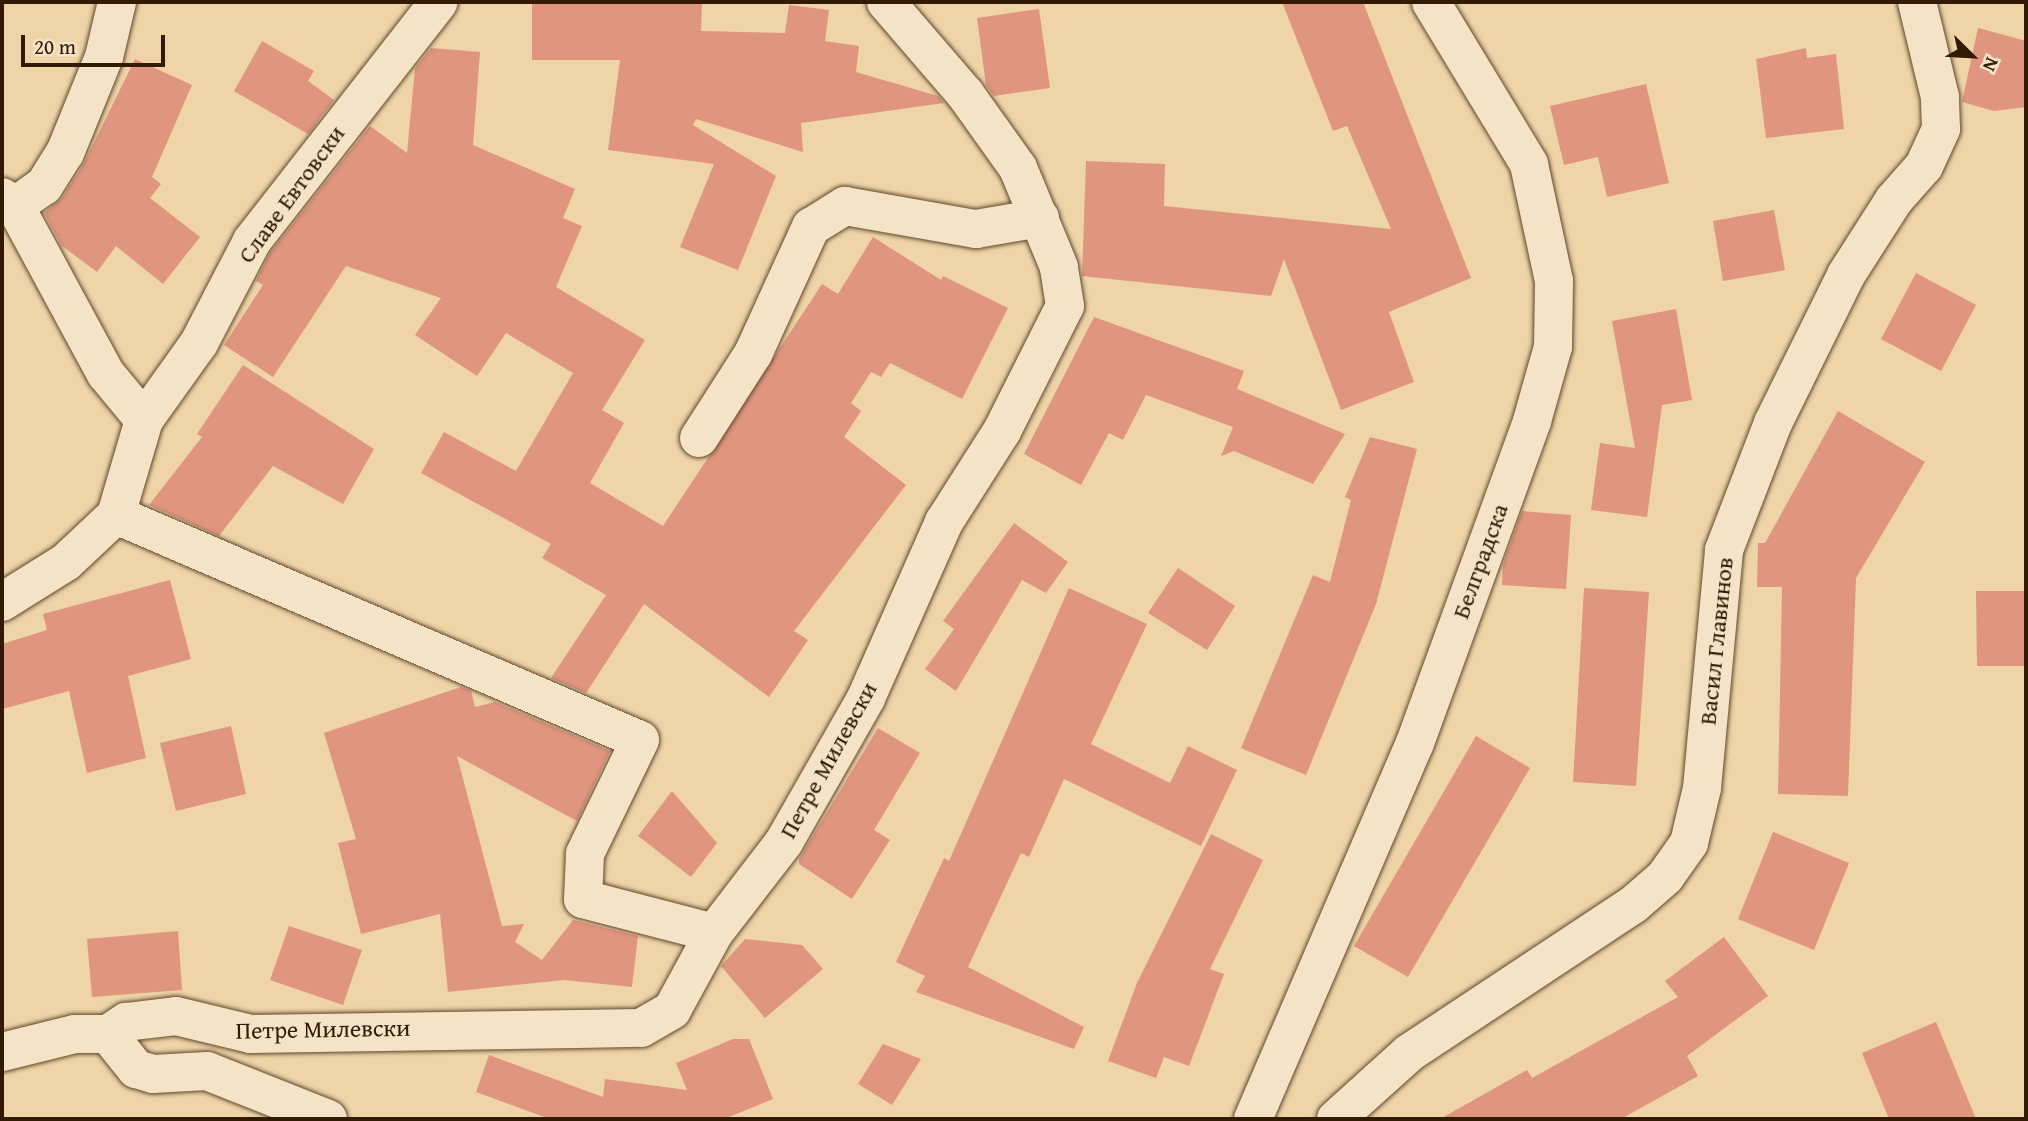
<!DOCTYPE html>
<html>
<head>
<meta charset="utf-8">
<style>
	body { margin:0 }
	#map { position:relative; width:2028px; height:1121px; overflow:hidden; background:#eed4a7; font-family:"Gentium Book Plus",serif }
	div>[style] { position:absolute }
	[style*='--x'] { left:calc(var(--x)*1px); top:calc(var(--y)*1px); width:calc(var(--w)*1px); rotate:calc(var(--a)*1deg) }
	.building>* { inset:0; background:#e0957e }
	.roads { filter:drop-shadow(0 0 2px #61482d) drop-shadow(0 0 2px #61482d) }
	.street>* { height:38px; margin:-19px; padding:0 19px; transform-origin:19px; border-radius:19px; background:#f4e3c6 }
	span { translate:-50% -50%; white-space:nowrap; text-align:center; line-height:1.15; -webkit-text-stroke:5px #f4e3c6; paint-order:stroke }
	.street-label { font-size:24px; color:#321a04 }
	.frame { position:absolute; inset:0; border:4px solid #321a04; pointer-events:none }
	.north { position:absolute; left:1937px; top:21px; width:70px; height:70px; -webkit-text-stroke:5px #f4e3c6; paint-order:stroke; rotate:114deg; font-size:19px; font-weight:700; line-height:28px; text-align:center; color:#321a04 }
	.north::after { content:''; display:block; margin:auto; width:24px; height:32px; background:#321a04; clip-path:polygon(50% 0,100% 100%,50% 72%,0 100%) }
	.scale { position:absolute; left:21px; top:35px; width:144px; height:32px; box-sizing:border-box; border:4px solid #321a04; border-top:0; padding-left:9px; font-size:21px; line-height:24px; white-space:nowrap; color:#321a04; -webkit-text-stroke:5px #f4e3c6; paint-order:stroke }
</style>
</head>
<body>
<div id="map">
	<div class="building">
		<i style="clip-path:polygon(532px 2px,702px 3px,701px 31px,785px 33px,789px 5px,829px 10px,825px 41px,859px 46px,856px 72px,938px 96px,944px 103px,801px 123px,803px 152px,696px 119px,693px 125px,776px 176px,738px 270px,680px 247px,714px 164px,608px 150px,620px 60px,532px 60px)"></i>
		<i style="clip-path:polygon(1282px 2px,1363px 2px,1471px 278px,1389px 312px,1414px 382px,1341px 410px,1284px 259px,1271px 296px,1082px 276px,1086px 161px,1165px 164px,1164px 206px,1391px 229px,1347px 126px,1333px 131px)"></i>
		<i style="clip-path:polygon(1039px 9px,1050px 88px,994px 96px,986px 85px,977px 18px)"></i>
		<i style="clip-path:polygon(1978px 28px,2026px 41px,2026px 107px,1994px 111px,1962px 102px)"></i>
		<i style="clip-path:polygon(262px 41px,314px 71px,308px 81px,334px 100px,308px 134px,234px 91px)"></i>
		<i style="clip-path:polygon(431px 48px,480px 52px,473px 145px,575px 189px,563px 218px,582px 226px,556px 287px,645px 340px,602px 410px,624px 423px,590px 483px,663px 526px,822px 284px,838px 294px,873px 237px,941px 280px,943px 276px,1008px 308px,962px 399px,890px 363px,881px 377px,871px 372px,851px 403px,861px 411px,844px 437px,906px 485px,794px 631px,808px 640px,769px 697px,644px 604px,586px 693px,551px 678px,606px 595px,542px 558px,551px 544px,421px 473px,444px 432px,516px 471px,573px 373px,506px 333px,477px 376px,415px 335px,441px 298px,346px 266px,273px 377px,224px 345px,263px 285px,256px 281px,270px 253px,370px 126px,407px 153px,415px 68px)"></i>
		<i style="clip-path:polygon(1806px 48px,1807px 58px,1836px 54px,1844px 129px,1766px 138px,1756px 59px)"></i>
		<i style="clip-path:polygon(135px 59px,192px 85px,152px 177px,161px 184px,150px 198px,200px 237px,163px 284px,116px 246px,97px 272px,62px 246px,44px 213px,62px 198px,83px 165px)"></i>
		<i style="clip-path:polygon(1646px 84px,1669px 183px,1607px 197px,1598px 157px,1564px 165px,1550px 106px)"></i>
		<i style="clip-path:polygon(1774px 210px,1785px 270px,1723px 281px,1713px 221px)"></i>
		<i style="clip-path:polygon(1916px 273px,1976px 305px,1941px 371px,1881px 339px)"></i>
		<i style="clip-path:polygon(1676px 309px,1692px 400px,1662px 405px,1647px 517px,1591px 510px,1600px 443px,1635px 448px,1612px 321px)"></i>
		<i style="clip-path:polygon(1094px 317px,1244px 371px,1237px 389px,1345px 434px,1313px 484px,1234px 451px,1221px 456px,1233px 427px,1146px 395px,1123px 440px,1109px 433px,1081px 485px,1024px 454px)"></i>
		<i style="clip-path:polygon(243px 365px,374px 449px,343px 504px,273px 466px,219px 536px,149px 505px,202px 437px,197px 434px)"></i>
		<i style="clip-path:polygon(1838px 411px,1925px 462px,1856px 578px,1848px 796px,1778px 794px,1782px 587px,1757px 587px,1758px 543px,1765px 543px)"></i>
		<i style="clip-path:polygon(1370px 437px,1417px 449px,1376px 604px,1306px 775px,1241px 748px,1313px 575px,1330px 582px,1351px 500px,1345px 497px)"></i>
		<i style="clip-path:polygon(1522px 511px,1571px 515px,1566px 589px,1502px 585px,1503px 565px)"></i>
		<i style="clip-path:polygon(1014px 523px,1068px 562px,1046px 593px,1022px 580px,956px 691px,925px 669px,954px 629px,943px 621px)"></i>
		<i style="clip-path:polygon(1178px 568px,1235px 606px,1207px 650px,1148px 613px)"></i>
		<i style="clip-path:polygon(170px 580px,191px 659px,128px 676px,146px 758px,87px 773px,69px 691px,2px 709px,2px 644px,47px 630px,43px 614px)"></i>
		<i style="clip-path:polygon(1069px 588px,1147px 624px,1091px 744px,1170px 783px,1188px 746px,1237px 770px,1201px 846px,1064px 779px,1029px 857px,1021px 853px,968px 967px,1084px 1027px,1074px 1049px,916px 992px,925px 976px,896px 962px,944px 858px,949px 861px)"></i>
		<i style="clip-path:polygon(1584px 588px,1649px 592px,1636px 786px,1573px 782px)"></i>
		<i style="clip-path:polygon(1976px 591px,2026px 591px,2026px 666px,1977px 666px)"></i>
		<i style="clip-path:polygon(461px 687px,471px 691px,475px 707px,495px 702px,610px 751px,577px 821px,457px 756px,502px 926px,524px 924px,515px 942px,542px 960px,573px 920px,638px 936px,632px 987px,564px 980px,448px 992px,440px 914px,361px 934px,338px 843px,356px 839px,324px 733px)"></i>
		<i style="clip-path:polygon(231px 726px,246px 794px,176px 811px,160px 743px)"></i>
		<i style="clip-path:polygon(878px 728px,920px 753px,874px 830px,890px 840px,852px 899px,799px 864px,799px 859px)"></i>
		<i style="clip-path:polygon(1476px 736px,1530px 768px,1408px 977px,1354px 946px)"></i>
		<i style="clip-path:polygon(672px 791px,717px 843px,691px 877px,638px 836px)"></i>
		<i style="clip-path:polygon(1773px 832px,1849px 863px,1814px 950px,1738px 919px)"></i>
		<i style="clip-path:polygon(1211px 834px,1263px 860px,1210px 969px,1224px 974px,1189px 1066px,1164px 1057px,1156px 1078px,1108px 1061px,1137px 983px)"></i>
		<i style="clip-path:polygon(289px 926px,362px 950px,343px 1005px,270px 980px)"></i>
		<i style="clip-path:polygon(178px 931px,182px 990px,92px 997px,87px 939px)"></i>
		<i style="clip-path:polygon(1724px 937px,1768px 996px,1687px 1056px,1698px 1076px,1621px 1119px,1440px 1119px,1527px 1070px,1532px 1078px,1678px 997px,1665px 981px)"></i>
		<i style="clip-path:polygon(745px 939px,802px 945px,823px 969px,765px 1018px,721px 966px)"></i>
		<i style="clip-path:polygon(1936px 1022px,1976px 1119px,1889px 1119px,1862px 1053px)"></i>
		<i style="clip-path:polygon(733px 1039px,749px 1039px,773px 1099px,724px 1119px,550px 1119px,476px 1092px,489px 1055px,603px 1097px,605px 1079px,687px 1090px,676px 1063px)"></i>
		<i style="clip-path:polygon(883px 1044px,921px 1059px,892px 1105px,858px 1084px)"></i>
	</div>
	<div class="roads">
		<div class="street">
			<i style="--x:2;--y:197;--w:16;--a:35"></i>
			<i style="--x:15;--y:206;--w:191;--a:61.6"></i>
			<i style="--x:106;--y:374;--w:60;--a:50.4"></i>
			<i style="--x:2;--y:204;--w:13;--a:9"></i>
			<i style="--x:15;--y:206;--w:35;--a:-35"></i>
			<i style="--x:44;--y:186;--w:39;--a:-58"></i>
			<i style="--x:65;--y:153;--w:104;--a:-67.9"></i>
			<i style="--x:104;--y:57;--w:57;--a:-76.7"></i>
			<i style="--x:699;--y:438;--w:100;--a:-57.3"></i>
			<i style="--x:753;--y:354;--w:140;--a:-65.5"></i>
			<i style="--x:811;--y:227;--w:40;--a:-32"></i>
			<i style="--x:845;--y:206;--w:133;--a:10"></i>
			<i style="--x:976;--y:229;--w:65;--a:-9.8"></i>
			<i style="--x:116;--y:515;--w:570;--a:23.24"></i>
			<i style="--x:640;--y:740;--w:127;--a:115.8"></i>
			<i style="--x:585;--y:854;--w:45;--a:92.5"></i>
			<i style="--x:583;--y:899;--w:135;--a:14.5"></i>
			<i style="--x:116;--y:515;--w:99;--a:-73.6"></i>
			<i style="--x:144;--y:420;--w:95;--a:-54.5"></i>
			<i style="--x:199;--y:343;--w:115;--a:-62.5"></i>
			<i style="--x:252;--y:241;--w:303;--a:-52"></i>
			<i style="--x:2;--y:602;--w:75;--a:-32"></i>
			<i style="--x:66;--y:562;--w:69;--a:-43.2"></i>
			<i style="--x:108;--y:1034;--w:22;--a:-34"></i>
			<i style="--x:126;--y:1022;--w:50;--a:-6.8"></i>
			<i style="--x:176;--y:1016;--w:77;--a:13.5"></i>
			<i style="--x:251;--y:1034;--w:390;--a:-0.9"></i>
			<i style="--x:641;--y:1028;--w:36;--a:-30"></i>
			<i style="--x:672;--y:1010;--w:88;--a:-61.4"></i>
			<i style="--x:714;--y:933;--w:115;--a:-52.4"></i>
			<i style="--x:784;--y:842;--w:166;--a:-60.3"></i>
			<i style="--x:866;--y:698;--w:193;--a:-66.1"></i>
			<i style="--x:944;--y:522;--w:108;--a:-57.5"></i>
			<i style="--x:1002;--y:431;--w:140;--a:-63.3"></i>
			<i style="--x:1065;--y:306;--w:39;--a:-99"></i>
			<i style="--x:1059;--y:267;--w:107;--a:-112.5"></i>
			<i style="--x:1018;--y:168;--w:90;--a:-125.5"></i>
			<i style="--x:966;--y:95;--w:123;--a:-130.7"></i>
			<i style="--x:108;--y:1034;--w:45;--a:51.3"></i>
			<i style="--x:136;--y:1069;--w:18;--a:16"></i>
			<i style="--x:153;--y:1074;--w:54;--a:-3.2"></i>
			<i style="--x:207;--y:1071;--w:130;--a:21.6"></i>
			<i style="--x:2;--y:1052;--w:75;--a:-13.9"></i>
			<i style="--x:75;--y:1034;--w:33;--a:0"></i>
			<i style="--x:1253;--y:1119;--w:409;--a:-66.7"></i>
			<i style="--x:1415;--y:743;--w:343;--a:-70"></i>
			<i style="--x:1532;--y:421;--w:77;--a:-74.2"></i>
			<i style="--x:1553;--y:347;--w:66;--a:-89.1"></i>
			<i style="--x:1554;--y:281;--w:120;--a:-102.1"></i>
			<i style="--x:1529;--y:164;--w:189;--a:-121.2"></i>
			<i style="--x:1336;--y:1119;--w:98;--a:-42.1"></i>
			<i style="--x:1409;--y:1053;--w:268;--a:-33.5"></i>
			<i style="--x:1633;--y:905;--w:43;--a:-41.2"></i>
			<i style="--x:1665;--y:877;--w:42;--a:-54.8"></i>
			<i style="--x:1689;--y:843;--w:57;--a:-76.7"></i>
			<i style="--x:1702;--y:788;--w:239;--a:-84.7"></i>
			<i style="--x:1724;--y:550;--w:136;--a:-68.9"></i>
			<i style="--x:1773;--y:423;--w:165;--a:-63.7"></i>
			<i style="--x:1846;--y:275;--w:89;--a:-57.4"></i>
			<i style="--x:1894;--y:200;--w:45;--a:-48.6"></i>
			<i style="--x:1924;--y:166;--w:41;--a:-65.3"></i>
			<i style="--x:1941;--y:129;--w:32;--a:-92"></i>
			<i style="--x:1940;--y:97;--w:98;--a:-103.6"></i>
		</div>
	</div>
	<div class="street-label">
		<span style="left:291px;top:194px;rotate:-54deg">Славе Евтовски</span>
		<span style="left:1480px;top:561px;rotate:-70deg">Белградска</span>
		<span style="left:1716px;top:641px;rotate:-84deg">Васил Главинов</span>
		<span style="left:828px;top:760px;rotate:-61deg">Петре Милевски</span>
		<span style="left:323px;top:1029px;rotate:-1deg">Петре Милевски</span>
	</div>
	<div class="frame"></div>
	<div class="north">N</div>
	<div class="scale">20 m</div>
</div>
</body>
</html>
